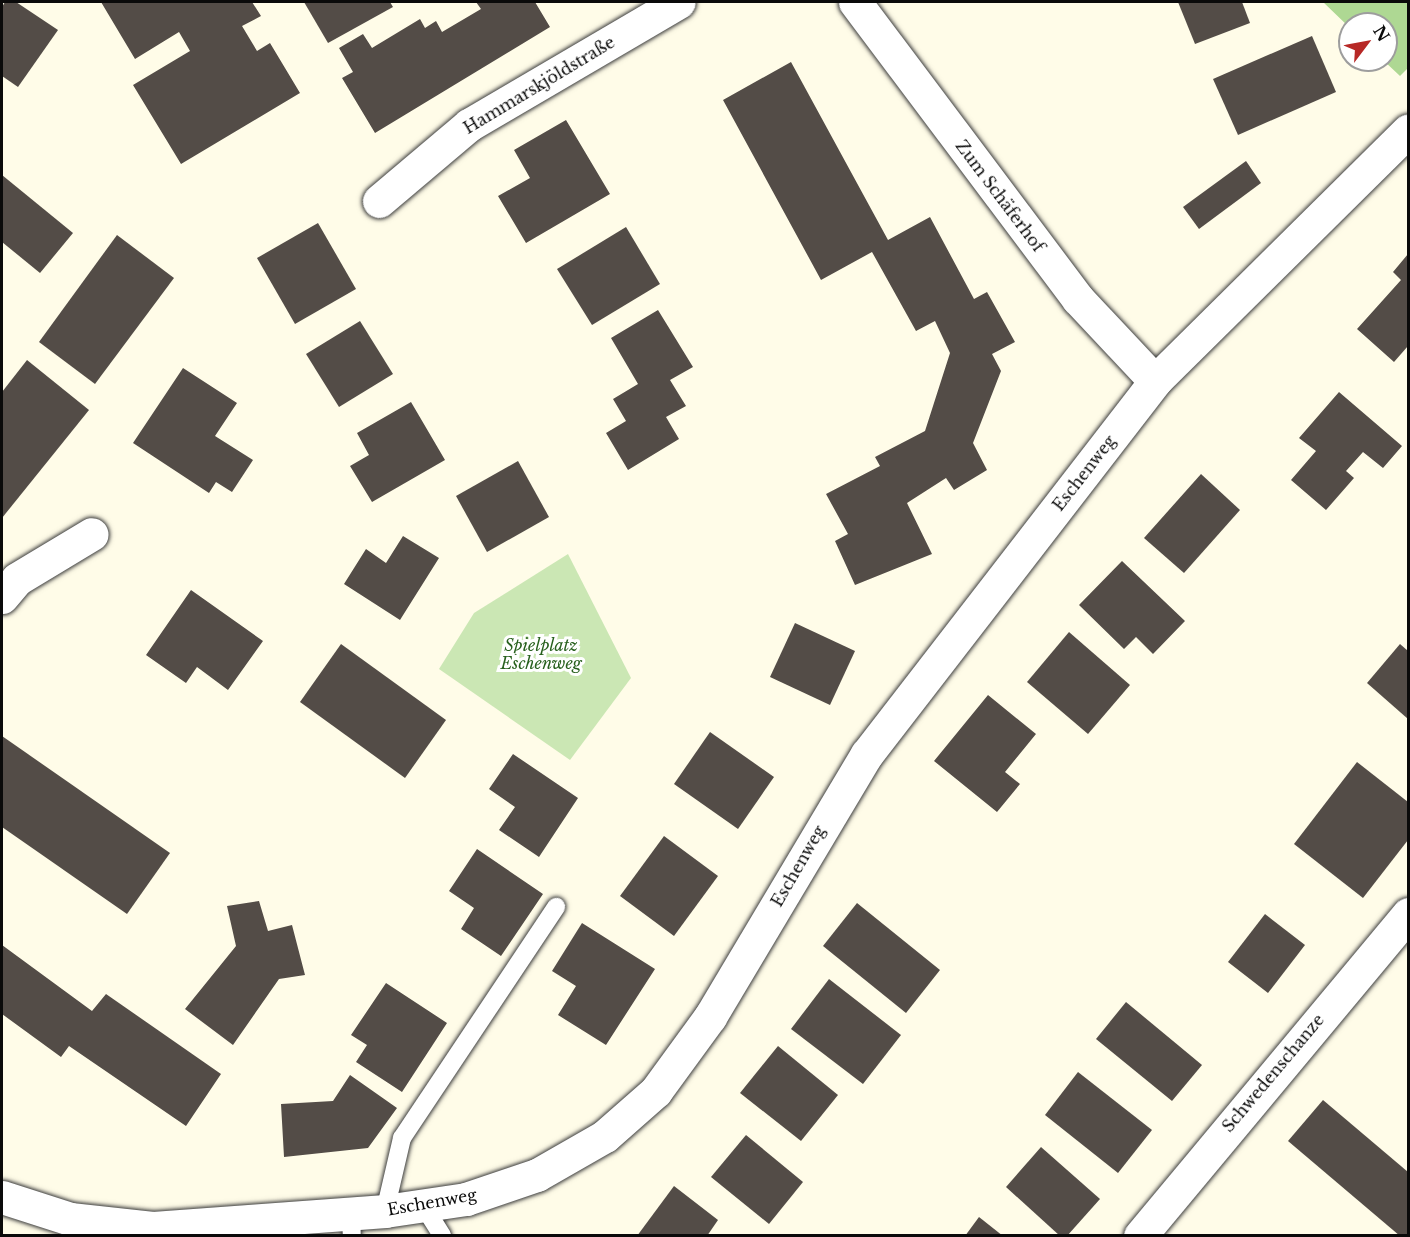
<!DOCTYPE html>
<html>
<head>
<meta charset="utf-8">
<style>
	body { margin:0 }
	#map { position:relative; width:1410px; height:1237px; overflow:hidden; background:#fffce8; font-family:"Libre Baskerville",serif }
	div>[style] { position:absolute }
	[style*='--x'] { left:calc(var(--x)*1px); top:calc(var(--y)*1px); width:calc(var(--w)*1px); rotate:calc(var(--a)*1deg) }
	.green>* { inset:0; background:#cbe7b4 }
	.forest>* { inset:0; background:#aed893 }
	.building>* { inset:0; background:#534c47 }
	.roads { filter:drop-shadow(0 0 2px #3d3d3d) drop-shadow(0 0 2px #3d3d3d) }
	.lane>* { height:18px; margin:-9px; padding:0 9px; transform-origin:9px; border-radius:9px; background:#fff }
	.street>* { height:33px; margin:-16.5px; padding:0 16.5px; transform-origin:16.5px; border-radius:16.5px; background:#fff }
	span { translate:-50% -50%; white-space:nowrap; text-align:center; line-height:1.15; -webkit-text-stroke:6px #fff; paint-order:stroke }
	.street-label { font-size:16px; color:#0a0a0a }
	.park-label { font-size:16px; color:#27601d; font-style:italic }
	.frame { position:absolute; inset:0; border:3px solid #0a0a0a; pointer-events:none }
	.north { position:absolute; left:1338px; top:12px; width:60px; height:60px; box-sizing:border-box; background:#fff; border:2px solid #9d9d9d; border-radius:50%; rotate:58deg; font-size:16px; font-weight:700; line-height:24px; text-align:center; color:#0a0a0a }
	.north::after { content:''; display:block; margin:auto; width:21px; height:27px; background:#b72826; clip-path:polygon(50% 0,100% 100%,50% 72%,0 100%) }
</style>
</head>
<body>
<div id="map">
	<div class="green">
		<i style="clip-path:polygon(568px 554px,631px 678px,570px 760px,439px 669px,474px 613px)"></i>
	</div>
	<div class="forest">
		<i style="clip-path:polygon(1323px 2px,1408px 2px,1408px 68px,1400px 76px,1383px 60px,1386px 24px,1350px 24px,1350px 28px)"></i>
	</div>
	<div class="building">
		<i style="clip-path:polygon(5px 2px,16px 2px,58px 30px,18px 87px,2px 76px,2px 7px)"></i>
		<i style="clip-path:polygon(101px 2px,252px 2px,261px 16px,242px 26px,257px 51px,270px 43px,300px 93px,181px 164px,133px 85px,190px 51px,179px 32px,135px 59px)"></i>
		<i style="clip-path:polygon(304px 2px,390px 2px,393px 7px,328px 43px)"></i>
		<i style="clip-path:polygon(476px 2px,535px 2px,550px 27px,375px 133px,342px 78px,353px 72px,339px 48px,363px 34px,372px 48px,420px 19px,425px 28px,436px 21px,442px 32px,481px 9px)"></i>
		<i style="clip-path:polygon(1178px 2px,1242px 2px,1250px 23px,1195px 44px)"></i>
		<i style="clip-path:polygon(1312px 36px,1336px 92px,1238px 135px,1213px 79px)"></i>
		<i style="clip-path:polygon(791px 62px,888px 240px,930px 217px,974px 299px,987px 292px,1015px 342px,992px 354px,1001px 371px,973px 443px,987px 470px,954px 490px,946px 478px,907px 503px,932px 554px,855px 585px,835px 541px,848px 534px,826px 494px,880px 466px,875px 457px,925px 431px,950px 353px,935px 321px,916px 331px,872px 252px,821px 280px,723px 100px)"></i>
		<i style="clip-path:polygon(566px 120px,610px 194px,526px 243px,498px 196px,530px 178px,514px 150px)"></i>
		<i style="clip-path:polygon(1246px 161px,1261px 183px,1199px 229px,1183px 207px)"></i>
		<i style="clip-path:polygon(2px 175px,73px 233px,40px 273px,2px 242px)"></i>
		<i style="clip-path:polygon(318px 223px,356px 289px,295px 324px,257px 258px)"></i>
		<i style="clip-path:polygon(626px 227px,660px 284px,592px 325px,557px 269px)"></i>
		<i style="clip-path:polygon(117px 235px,174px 278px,95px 384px,39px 342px)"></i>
		<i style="clip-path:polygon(1408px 254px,1408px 346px,1394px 362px,1357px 329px,1401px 280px,1393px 272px)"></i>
		<i style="clip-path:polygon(658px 310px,693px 367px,670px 380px,686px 406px,666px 417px,679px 439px,628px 470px,606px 433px,626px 421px,613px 399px,638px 384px,611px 338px)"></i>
		<i style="clip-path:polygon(360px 321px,393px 374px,339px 407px,306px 354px)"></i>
		<i style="clip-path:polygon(27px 360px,89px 410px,2px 518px,2px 392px)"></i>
		<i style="clip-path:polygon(183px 368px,237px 403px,215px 436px,253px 460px,232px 492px,216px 482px,209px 493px,133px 443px)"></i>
		<i style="clip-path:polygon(1339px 392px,1402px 446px,1383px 468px,1363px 452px,1346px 471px,1354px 478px,1326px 510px,1291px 480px,1316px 451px,1299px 438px)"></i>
		<i style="clip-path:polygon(411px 402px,445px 460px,372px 502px,350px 466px,369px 455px,357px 433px)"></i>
		<i style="clip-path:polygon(518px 461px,549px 517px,487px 552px,456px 496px)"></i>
		<i style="clip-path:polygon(1201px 474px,1240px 510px,1184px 573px,1144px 538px)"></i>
		<i style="clip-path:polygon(403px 536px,439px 558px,400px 620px,344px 584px,366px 549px,386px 563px)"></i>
		<i style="clip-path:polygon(1122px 561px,1185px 621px,1153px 654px,1136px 637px,1124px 649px,1079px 605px)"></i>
		<i style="clip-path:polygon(191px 590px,263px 641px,228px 690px,197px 667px,186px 683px,146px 655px)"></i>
		<i style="clip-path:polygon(795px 623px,855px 651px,830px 705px,770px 677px)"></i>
		<i style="clip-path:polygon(1069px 632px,1130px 685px,1088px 734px,1027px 682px)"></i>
		<i style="clip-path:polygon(341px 644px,446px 720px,405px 778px,300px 702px)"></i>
		<i style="clip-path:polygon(1400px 644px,1408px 651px,1408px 719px,1367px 683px)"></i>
		<i style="clip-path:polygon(988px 695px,1036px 734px,1005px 772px,1020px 784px,997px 812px,934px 761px)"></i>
		<i style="clip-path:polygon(710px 732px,774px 777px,738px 829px,674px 784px)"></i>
		<i style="clip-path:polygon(2px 736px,170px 853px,127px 914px,2px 827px)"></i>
		<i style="clip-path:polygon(513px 754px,578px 798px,539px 857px,499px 830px,515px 807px,489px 789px)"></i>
		<i style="clip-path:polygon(1357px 762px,1408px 802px,1408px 840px,1363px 898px,1294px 844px)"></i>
		<i style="clip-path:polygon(664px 836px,718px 876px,674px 936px,620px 896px)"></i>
		<i style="clip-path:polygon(477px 849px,543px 894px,501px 956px,461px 929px,474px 908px,449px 891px)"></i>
		<i style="clip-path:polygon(259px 901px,268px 931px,292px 925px,305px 975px,279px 979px,233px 1045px,185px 1009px,236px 946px,227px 906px)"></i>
		<i style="clip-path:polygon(857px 903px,940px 970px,906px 1013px,823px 946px)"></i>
		<i style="clip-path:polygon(1265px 914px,1305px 945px,1268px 993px,1228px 962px)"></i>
		<i style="clip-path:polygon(582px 923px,655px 969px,606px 1045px,558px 1015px,576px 986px,552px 971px)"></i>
		<i style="clip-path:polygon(2px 945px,92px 1011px,106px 994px,221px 1074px,186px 1126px,69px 1046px,61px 1057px,2px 1014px)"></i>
		<i style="clip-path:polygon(829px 979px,901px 1035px,863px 1084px,791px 1029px)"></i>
		<i style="clip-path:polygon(386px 983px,447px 1023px,402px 1092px,356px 1062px,367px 1045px,351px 1035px)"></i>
		<i style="clip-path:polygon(1126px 1002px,1202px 1065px,1172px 1101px,1096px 1039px)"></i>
		<i style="clip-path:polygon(778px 1046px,838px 1095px,801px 1141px,740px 1093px)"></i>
		<i style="clip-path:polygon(1078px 1072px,1152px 1130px,1118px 1173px,1045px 1115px)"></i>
		<i style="clip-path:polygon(350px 1075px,397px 1108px,368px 1148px,284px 1157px,281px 1104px,333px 1101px)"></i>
		<i style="clip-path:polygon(1323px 1100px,1408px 1172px,1408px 1236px,1400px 1236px,1288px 1141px)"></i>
		<i style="clip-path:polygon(746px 1135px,803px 1182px,769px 1224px,711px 1177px)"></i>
		<i style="clip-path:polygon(1041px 1147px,1100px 1199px,1067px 1236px,1060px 1236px,1006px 1187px)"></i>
		<i style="clip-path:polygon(674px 1186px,718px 1220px,707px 1236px,637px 1236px)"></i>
		<i style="clip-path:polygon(979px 1217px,1003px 1236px,965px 1236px)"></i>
	</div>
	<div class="roads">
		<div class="lane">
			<i style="--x:423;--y:1205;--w:36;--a:58"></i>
			<i style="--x:385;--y:1211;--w:75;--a:-76.9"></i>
			<i style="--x:402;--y:1138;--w:278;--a:-56.3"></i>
			<i style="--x:351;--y:1213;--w:23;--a:88"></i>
		</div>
		<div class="street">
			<i style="--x:855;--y:2;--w:371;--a:53.1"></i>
			<i style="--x:1078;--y:299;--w:112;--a:46.8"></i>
			<i style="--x:379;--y:201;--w:118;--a:-40.2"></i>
			<i style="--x:469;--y:125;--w:243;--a:-30.4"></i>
			<i style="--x:2;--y:597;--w:23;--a:-50"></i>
			<i style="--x:17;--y:579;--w:87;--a:-31"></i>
			<i style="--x:2;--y:1197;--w:71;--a:17.9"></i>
			<i style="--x:70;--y:1219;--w:83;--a:6.2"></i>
			<i style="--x:153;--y:1228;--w:233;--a:-4.2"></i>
			<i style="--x:385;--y:1211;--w:82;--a:-8.4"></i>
			<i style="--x:466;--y:1199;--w:75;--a:-18.7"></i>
			<i style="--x:537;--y:1175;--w:78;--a:-29.8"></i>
			<i style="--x:605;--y:1136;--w:68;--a:-41.4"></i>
			<i style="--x:656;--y:1091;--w:92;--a:-53.9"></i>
			<i style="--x:710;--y:1017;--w:306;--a:-59.2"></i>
			<i style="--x:867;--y:754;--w:471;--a:-52.3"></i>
			<i style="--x:1155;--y:381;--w:356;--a:-44.7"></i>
			<i style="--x:1140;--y:1236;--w:419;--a:-50.2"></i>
		</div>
	</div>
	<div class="street-label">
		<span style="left:539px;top:85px;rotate:-31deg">Hammarskjöldstraße</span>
		<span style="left:1000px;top:196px;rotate:53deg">Zum Schäferhof</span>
		<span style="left:1084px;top:473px;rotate:-52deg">Eschenweg</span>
		<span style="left:798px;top:866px;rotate:-60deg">Eschenweg</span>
		<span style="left:1273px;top:1073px;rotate:-50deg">Schwedenschanze</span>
		<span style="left:432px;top:1202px;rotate:-10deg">Eschenweg</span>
	</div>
	<div class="park-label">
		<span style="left:541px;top:654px">Spielplatz<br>Eschenweg</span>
	</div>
	<div class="frame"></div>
	<div class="north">N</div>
</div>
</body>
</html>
